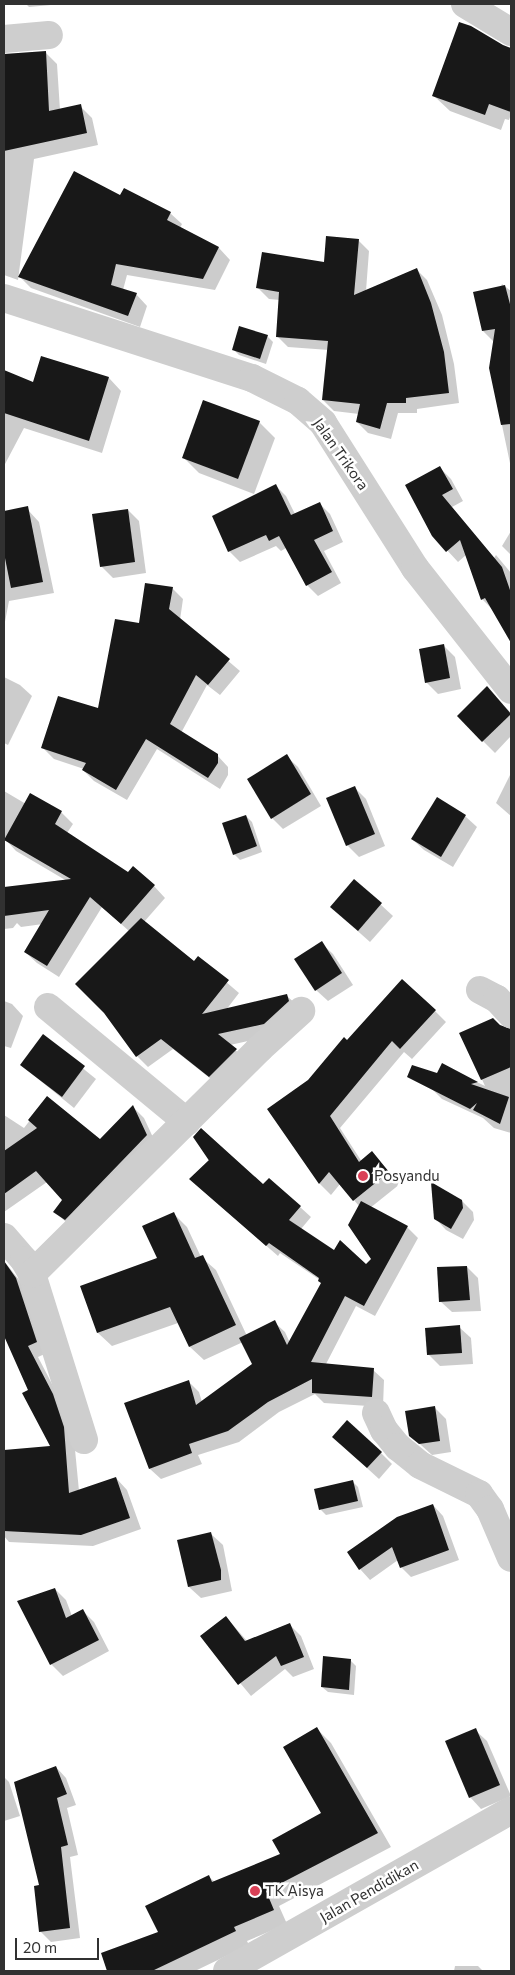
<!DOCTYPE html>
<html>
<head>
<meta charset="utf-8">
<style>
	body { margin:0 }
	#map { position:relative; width:515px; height:1975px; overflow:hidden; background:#fff; font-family:Commissioner,sans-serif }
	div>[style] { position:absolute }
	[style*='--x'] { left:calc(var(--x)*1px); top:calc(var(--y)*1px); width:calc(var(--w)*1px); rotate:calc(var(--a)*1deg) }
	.shadow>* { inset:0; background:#0003 }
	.building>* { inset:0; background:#181818 }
	.minor>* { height:28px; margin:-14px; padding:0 14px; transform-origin:14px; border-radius:14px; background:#cecece }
	.tertiary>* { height:28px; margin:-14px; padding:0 14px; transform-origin:14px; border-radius:14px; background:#cecece }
	.dots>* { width:14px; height:14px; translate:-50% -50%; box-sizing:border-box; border:2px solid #fff; border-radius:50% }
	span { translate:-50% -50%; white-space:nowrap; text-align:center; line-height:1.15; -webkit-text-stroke:5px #fff; paint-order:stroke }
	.street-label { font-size:15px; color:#313131 }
	.poi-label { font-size:15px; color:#313131 }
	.left { translate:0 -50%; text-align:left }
	.frame { position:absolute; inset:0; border:5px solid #313131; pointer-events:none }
	.scale { position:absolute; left:15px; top:1938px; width:84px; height:22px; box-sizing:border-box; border:2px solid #313131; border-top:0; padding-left:6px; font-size:15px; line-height:18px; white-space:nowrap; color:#313131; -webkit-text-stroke:4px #fff; paint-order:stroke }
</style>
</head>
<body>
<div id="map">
	<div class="shadow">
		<i style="clip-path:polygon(26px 4px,62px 4px,29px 7px)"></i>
		<i style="clip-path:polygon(508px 48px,511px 51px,511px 114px,509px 120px,505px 119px,501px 130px,450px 111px,434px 96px)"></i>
		<i style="clip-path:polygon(45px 52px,57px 64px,60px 110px,80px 106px,92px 118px,98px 145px,34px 159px,18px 280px,4px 275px,4px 56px)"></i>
		<i style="clip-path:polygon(120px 197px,170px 213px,182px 224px,180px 228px,219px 248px,230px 260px,215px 290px,127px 275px,123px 290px,136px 294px,147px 306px,140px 327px,31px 288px,19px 276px)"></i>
		<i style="clip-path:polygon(358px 240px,369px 251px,366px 291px,416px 269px,427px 280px,442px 315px,454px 364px,459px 403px,417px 409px,417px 413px,398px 413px,391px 439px,368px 433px,357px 422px,359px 414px,334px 411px,323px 400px,329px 350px,288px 347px,277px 336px,280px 300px,269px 299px,258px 288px,325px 264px)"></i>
		<i style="clip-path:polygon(502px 284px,511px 291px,511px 468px,490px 368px,494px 342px,483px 331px)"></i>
		<i style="clip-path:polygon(267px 336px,273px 342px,266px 364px,239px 355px,233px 349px)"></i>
		<i style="clip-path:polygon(4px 372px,34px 384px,109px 378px,121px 391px,102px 453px,24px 428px,4px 466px)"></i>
		<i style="clip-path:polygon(259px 422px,275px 438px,254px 494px,199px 473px,183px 457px)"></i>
		<i style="clip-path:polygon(440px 468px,451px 479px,463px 501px,452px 507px,494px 558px,496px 555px,511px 573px,511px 640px,493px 610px,482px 599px,466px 555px,458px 562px,433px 535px)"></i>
		<i style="clip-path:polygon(275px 485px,286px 496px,295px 514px,319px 503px,330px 514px,343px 542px,324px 551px,341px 583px,318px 596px,307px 585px,286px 548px,281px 551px,276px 546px,240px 562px,229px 551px)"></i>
		<i style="clip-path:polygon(28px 510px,39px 522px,54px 593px,9px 601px,4px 627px,4px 513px)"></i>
		<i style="clip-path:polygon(128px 510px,139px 521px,146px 573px,113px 578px,101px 566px)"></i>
		<i style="clip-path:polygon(511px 531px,511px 555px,502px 546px)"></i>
		<i style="clip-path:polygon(172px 588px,183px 599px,180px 620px,240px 671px,220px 695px,207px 685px,181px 733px,217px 755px,228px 767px,228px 775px,220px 789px,157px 749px,127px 800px,94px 781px,83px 770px,84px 769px,54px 759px,43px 748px,99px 710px,140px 625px)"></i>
		<i style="clip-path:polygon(443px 645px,455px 657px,461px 689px,438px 694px,426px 682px)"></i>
		<i style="clip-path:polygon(4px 677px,20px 685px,32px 696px,8px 745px,4px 743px)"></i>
		<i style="clip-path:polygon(487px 688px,511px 713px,511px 736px,495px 753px,458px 716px)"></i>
		<i style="clip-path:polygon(286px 756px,298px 767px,321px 806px,283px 829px,272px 818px)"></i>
		<i style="clip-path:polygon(511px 773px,511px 816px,496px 803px)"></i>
		<i style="clip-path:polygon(355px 788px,366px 799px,385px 846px,359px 857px,347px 845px)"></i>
		<i style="clip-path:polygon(4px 791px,26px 804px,61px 812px,73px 824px,67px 833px,128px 873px,154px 886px,165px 898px,144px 922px,195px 962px,198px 958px,239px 993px,226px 1010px,287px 996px,299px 1007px,275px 1035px,230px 1045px,247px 1061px,221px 1087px,173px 1049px,148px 1067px,137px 1056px,129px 931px,102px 907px,59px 977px,37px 963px,25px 952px,43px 924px,21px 927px,17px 923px,13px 928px,4px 929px,4px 888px,67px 881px,16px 851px,4px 838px)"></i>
		<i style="clip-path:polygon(246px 816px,252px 822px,262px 852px,240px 860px,234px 854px)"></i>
		<i style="clip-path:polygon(465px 816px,477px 827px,453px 867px,424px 850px,412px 839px)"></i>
		<i style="clip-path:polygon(354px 880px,393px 916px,370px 942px,343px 918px)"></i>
		<i style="clip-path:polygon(321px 943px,333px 954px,353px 985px,328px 1001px,316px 990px)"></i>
		<i style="clip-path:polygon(4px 1001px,12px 1004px,23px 1016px,11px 1048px,4px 1046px)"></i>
		<i style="clip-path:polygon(435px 1011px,446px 1022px,412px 1059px,404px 1052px,340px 1128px,362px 1162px,372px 1153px,400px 1184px,370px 1208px,407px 1227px,418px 1238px,375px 1316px,356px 1306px,326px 1364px,373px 1370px,384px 1380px,383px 1407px,324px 1403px,315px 1394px,279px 1412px,239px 1442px,198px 1455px,202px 1464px,161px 1479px,150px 1469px,188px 1381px,199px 1392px,202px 1402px,254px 1365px,243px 1342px,204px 1360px,190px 1347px,178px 1323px,112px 1346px,98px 1333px,82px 1286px,158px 1259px,173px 1213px,187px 1227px,201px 1257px,216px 1270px,247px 1336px,274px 1322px,285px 1332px,290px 1343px,322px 1284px,320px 1280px,280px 1253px,278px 1256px,190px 1179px,264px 1185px,300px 1207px,311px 1217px,301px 1229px,335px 1252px,366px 1265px,373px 1259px,359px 1206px,340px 1184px,331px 1195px,320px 1184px,269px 1109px,309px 1081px,347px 1042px)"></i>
		<i style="clip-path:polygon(506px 1030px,511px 1030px,511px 1133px,494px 1128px,483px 1118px,442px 1099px,431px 1088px,442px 1065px,485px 1086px,461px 1034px)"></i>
		<i style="clip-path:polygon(43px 1036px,96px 1079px,74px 1108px,21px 1065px)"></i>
		<i style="clip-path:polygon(47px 1098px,100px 1141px,133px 1107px,144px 1118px,157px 1146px,66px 1222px,55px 1212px,63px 1200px,47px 1182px,4px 1212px,4px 1115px,24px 1128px)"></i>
		<i style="clip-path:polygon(462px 1201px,473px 1212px,474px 1220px,463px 1239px,446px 1230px,435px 1218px)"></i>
		<i style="clip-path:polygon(4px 1261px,27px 1290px,47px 1353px,38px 1357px,64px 1407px,74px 1439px,79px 1491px,116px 1478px,127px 1490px,141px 1529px,93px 1546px,9px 1542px,4px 1536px,4px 1451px,52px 1447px,4px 1333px)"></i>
		<i style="clip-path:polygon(467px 1267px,478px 1278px,481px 1311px,452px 1312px,440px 1301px)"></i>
		<i style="clip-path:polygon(459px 1327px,471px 1338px,473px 1364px,440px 1366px,428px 1354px)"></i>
		<i style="clip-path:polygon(434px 1407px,446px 1419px,451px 1452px,432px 1455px,410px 1435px)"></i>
		<i style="clip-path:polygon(345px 1448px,381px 1453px,392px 1464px,379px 1479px)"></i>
		<i style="clip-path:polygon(353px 1482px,358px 1487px,363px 1507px,326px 1515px,321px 1510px)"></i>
		<i style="clip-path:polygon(433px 1505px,443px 1516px,459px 1560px,411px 1577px,401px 1567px,398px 1560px,370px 1580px,360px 1569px)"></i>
		<i style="clip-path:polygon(211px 1534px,223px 1545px,232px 1591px,201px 1598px,189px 1587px,178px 1541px)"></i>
		<i style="clip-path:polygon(55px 1589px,66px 1600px,72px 1616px,83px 1611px,94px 1622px,109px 1651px,63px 1676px,51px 1664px,19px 1602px)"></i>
		<i style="clip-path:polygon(226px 1617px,247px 1641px,289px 1624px,301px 1636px,314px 1669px,293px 1677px,285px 1669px,251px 1696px,201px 1636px)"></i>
		<i style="clip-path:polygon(350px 1660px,356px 1666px,354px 1695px,328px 1692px,322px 1687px)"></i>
		<i style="clip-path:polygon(317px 1729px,331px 1743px,391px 1847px,279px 1906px,287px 1924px,247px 1941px,249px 1945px,195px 1971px,109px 1971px,102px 1954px,160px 1933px,209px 1877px,215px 1882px,282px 1854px,323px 1814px)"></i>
		<i style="clip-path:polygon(475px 1730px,487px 1741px,511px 1796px,481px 1809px,470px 1797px)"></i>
		<i style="clip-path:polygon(56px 1767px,66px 1778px,76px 1805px,67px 1808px,78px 1855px,70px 1857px,80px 1938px,51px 1942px,40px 1931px,40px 1887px)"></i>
		<i style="clip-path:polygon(4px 1777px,9px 1782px,20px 1816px,4px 1821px)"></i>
		<i style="clip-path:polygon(455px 1966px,478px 1966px,483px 1971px,454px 1971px)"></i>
	</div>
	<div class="building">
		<i style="clip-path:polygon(459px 22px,471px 26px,503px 45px,511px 48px,511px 112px,489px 104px,485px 115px,432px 96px)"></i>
		<i style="clip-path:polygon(46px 51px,49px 111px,81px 104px,87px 133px,4px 151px,4px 54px)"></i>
		<i style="clip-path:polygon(74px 171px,120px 195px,124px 188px,171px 212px,167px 220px,219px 247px,203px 279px,116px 264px,111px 285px,137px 293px,128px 316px,18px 277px)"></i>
		<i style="clip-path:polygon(326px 236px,359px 239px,354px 295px,417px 268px,431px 303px,444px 352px,449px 393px,406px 398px,406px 403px,387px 403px,380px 429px,356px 422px,360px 404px,322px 400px,328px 341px,276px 337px,279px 292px,256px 288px,262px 252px,324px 262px)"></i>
		<i style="clip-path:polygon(505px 285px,511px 308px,511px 424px,501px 425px,489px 368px,495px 329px,482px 331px,473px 292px)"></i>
		<i style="clip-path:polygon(239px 326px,268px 335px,260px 359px,232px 350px)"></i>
		<i style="clip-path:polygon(41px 356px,109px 377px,89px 441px,4px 413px,4px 370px,33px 382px)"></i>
		<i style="clip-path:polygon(203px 400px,260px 421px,238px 479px,182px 458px)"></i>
		<i style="clip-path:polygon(440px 466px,453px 489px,442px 495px,502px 567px,511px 593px,511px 643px,485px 598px,481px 600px,460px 540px,446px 552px,432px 536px,405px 485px)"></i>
		<i style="clip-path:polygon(276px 484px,291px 515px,320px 502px,333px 531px,314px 540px,332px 572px,306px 586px,279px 536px,269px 541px,266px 535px,228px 552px,212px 516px)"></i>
		<i style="clip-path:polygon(28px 506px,43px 582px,11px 588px,4px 553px,4px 511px)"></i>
		<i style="clip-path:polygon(128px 509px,135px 562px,100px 567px,92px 514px)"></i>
		<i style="clip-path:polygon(145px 583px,173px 587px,169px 609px,230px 659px,208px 685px,196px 675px,170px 724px,218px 754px,218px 763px,208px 778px,146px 739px,116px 790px,82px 770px,86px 763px,41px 748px,58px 696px,98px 708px,115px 619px,139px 623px)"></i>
		<i style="clip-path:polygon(444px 644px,450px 678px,425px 683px,419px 649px)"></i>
		<i style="clip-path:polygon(487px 686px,511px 714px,482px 742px,457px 716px)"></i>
		<i style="clip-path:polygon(287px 754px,311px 794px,271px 819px,247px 779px)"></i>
		<i style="clip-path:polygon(355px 786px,375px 834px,346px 846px,326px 798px)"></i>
		<i style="clip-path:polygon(30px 793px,62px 811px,55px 824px,128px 872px,133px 866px,155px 885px,121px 924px,90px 897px,47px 966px,24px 952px,49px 910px,4px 916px,4px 887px,71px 879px,4px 840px)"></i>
		<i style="clip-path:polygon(437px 797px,466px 815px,441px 857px,411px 839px)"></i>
		<i style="clip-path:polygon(246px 815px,257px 846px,233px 855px,222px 823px)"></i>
		<i style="clip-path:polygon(354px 879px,382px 903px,358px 931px,330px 907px)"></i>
		<i style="clip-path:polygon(141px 918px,194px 961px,198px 956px,229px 980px,202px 1014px,287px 994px,289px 1001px,264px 1024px,218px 1034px,237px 1049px,209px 1077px,161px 1039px,136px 1057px,104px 1013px,75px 984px)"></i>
		<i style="clip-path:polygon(322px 941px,342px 973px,315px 991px,294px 959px)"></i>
		<i style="clip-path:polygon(402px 979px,436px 1010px,400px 1049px,392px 1041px,330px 1116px,359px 1162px,372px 1151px,389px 1172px,353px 1201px,329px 1172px,319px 1184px,267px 1109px,308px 1080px,344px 1037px,347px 1040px)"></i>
		<i style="clip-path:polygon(493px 1018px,500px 1025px,511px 1029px,511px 1067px,481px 1080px,459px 1033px)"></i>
		<i style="clip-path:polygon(43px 1034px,85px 1066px,62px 1097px,20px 1065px)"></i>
		<i style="clip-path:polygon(442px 1063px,478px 1082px,471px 1084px,509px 1097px,500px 1124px,473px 1110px,477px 1103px,470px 1109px,407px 1077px,412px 1065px,437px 1073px)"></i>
		<i style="clip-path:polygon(47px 1096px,100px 1139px,133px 1105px,147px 1135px,65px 1220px,53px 1212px,62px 1200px,36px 1171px,4px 1194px,4px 1151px,37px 1128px,28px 1120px)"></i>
		<i style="clip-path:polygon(201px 1128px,263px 1184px,269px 1178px,301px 1206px,289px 1220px,334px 1250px,340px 1240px,366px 1264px,371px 1259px,348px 1225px,361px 1201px,408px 1226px,364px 1306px,345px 1296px,311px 1362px,374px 1368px,372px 1397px,312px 1393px,312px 1379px,268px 1402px,228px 1431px,189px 1444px,192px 1453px,149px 1469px,124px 1403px,189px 1380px,196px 1405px,252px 1364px,239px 1338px,275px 1320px,287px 1345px,321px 1283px,318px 1281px,319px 1278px,269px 1243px,266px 1246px,189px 1179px,209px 1160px,210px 1162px,193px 1137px)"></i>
		<i style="clip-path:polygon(431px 1182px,462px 1200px,463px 1208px,451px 1229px,434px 1219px)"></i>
		<i style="clip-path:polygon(174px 1212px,195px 1258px,203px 1255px,236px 1325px,189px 1347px,170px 1307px,97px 1333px,80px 1286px,157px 1258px,142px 1226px)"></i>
		<i style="clip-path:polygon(4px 1261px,16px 1278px,37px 1342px,28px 1346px,53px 1394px,64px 1427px,69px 1493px,116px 1477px,130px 1518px,81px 1535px,4px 1531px,4px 1450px,50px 1446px,22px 1393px,28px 1390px,4px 1336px)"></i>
		<i style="clip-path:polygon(467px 1266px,470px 1300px,439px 1302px,437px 1267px)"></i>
		<i style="clip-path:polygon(460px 1325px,462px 1353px,427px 1355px,425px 1328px)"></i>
		<i style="clip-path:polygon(435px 1406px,440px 1441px,419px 1444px,409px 1436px,405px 1411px)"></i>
		<i style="clip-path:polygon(347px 1420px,382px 1452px,367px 1468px,332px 1437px)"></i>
		<i style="clip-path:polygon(353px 1480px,358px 1501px,319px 1510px,314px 1489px)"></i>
		<i style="clip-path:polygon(433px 1504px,449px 1550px,400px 1568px,392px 1547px,359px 1570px,347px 1552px,397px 1517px)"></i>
		<i style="clip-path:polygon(211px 1532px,221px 1570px,221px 1580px,188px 1587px,177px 1540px)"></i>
		<i style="clip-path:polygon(55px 1588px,66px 1618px,83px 1609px,99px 1640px,50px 1665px,17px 1601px)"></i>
		<i style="clip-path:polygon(226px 1616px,245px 1641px,290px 1623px,304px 1657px,281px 1666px,276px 1656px,238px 1685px,200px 1636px)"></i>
		<i style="clip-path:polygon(323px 1656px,351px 1659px,349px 1690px,321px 1687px)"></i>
		<i style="clip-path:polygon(317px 1727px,378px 1833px,266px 1891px,274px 1910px,234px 1927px,236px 1931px,152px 1971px,107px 1971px,101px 1953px,158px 1932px,145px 1906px,209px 1875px,212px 1882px,280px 1854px,272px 1840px,321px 1813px,283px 1747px)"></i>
		<i style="clip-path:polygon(476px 1728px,500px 1785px,469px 1798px,445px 1741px)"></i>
		<i style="clip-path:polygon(56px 1766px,67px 1794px,57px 1798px,68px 1845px,61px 1847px,70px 1928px,39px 1932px,34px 1886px,39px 1885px,14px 1782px)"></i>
	</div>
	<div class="minor">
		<i style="--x:465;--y:4;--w:54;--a:31.3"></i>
		<i style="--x:4;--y:39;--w:45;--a:-5.1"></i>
		<i style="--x:4;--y:298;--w:261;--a:17.9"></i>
		<i style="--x:252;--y:378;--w:51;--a:26.6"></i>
		<i style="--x:298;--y:401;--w:33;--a:41"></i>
		<i style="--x:323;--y:423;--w:172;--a:57.6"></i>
		<i style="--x:415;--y:568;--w:155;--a:51.8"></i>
		<i style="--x:480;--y:990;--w:19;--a:28"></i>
		<i style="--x:497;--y:999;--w:21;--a:47"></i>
		<i style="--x:48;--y:1007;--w:180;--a:39.6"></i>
		<i style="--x:4;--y:1237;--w:30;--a:49"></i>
		<i style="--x:24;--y:1260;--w:16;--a:60"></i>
		<i style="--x:32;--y:1274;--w:174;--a:72.6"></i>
		<i style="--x:32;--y:1274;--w:320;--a:-44.7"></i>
		<i style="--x:259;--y:1049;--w:57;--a:-42.1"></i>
		<i style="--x:376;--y:1413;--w:19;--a:65"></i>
		<i style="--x:384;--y:1430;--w:22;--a:51"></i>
		<i style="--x:398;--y:1447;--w:28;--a:39"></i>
		<i style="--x:420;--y:1465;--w:66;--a:26.2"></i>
		<i style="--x:479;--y:1494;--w:19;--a:54"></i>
		<i style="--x:490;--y:1509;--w:53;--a:66.8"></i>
	</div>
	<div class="tertiary">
		<i style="--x:227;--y:1971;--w:326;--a:-29.5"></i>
	</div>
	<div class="dots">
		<i style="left:363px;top:1176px;background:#da4157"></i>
		<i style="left:255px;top:1891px;background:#da4157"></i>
	</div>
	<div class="street-label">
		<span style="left:341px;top:454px;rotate:55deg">Jalan Trikora</span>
		<span style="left:369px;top:1891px;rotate:-30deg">Jalan Pendidikan</span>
	</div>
	<div class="poi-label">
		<span class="left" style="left:374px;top:1176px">Posyandu</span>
		<span class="left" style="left:265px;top:1891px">TK Aisya</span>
	</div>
	<div class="frame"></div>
	<div class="scale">20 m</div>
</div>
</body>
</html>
